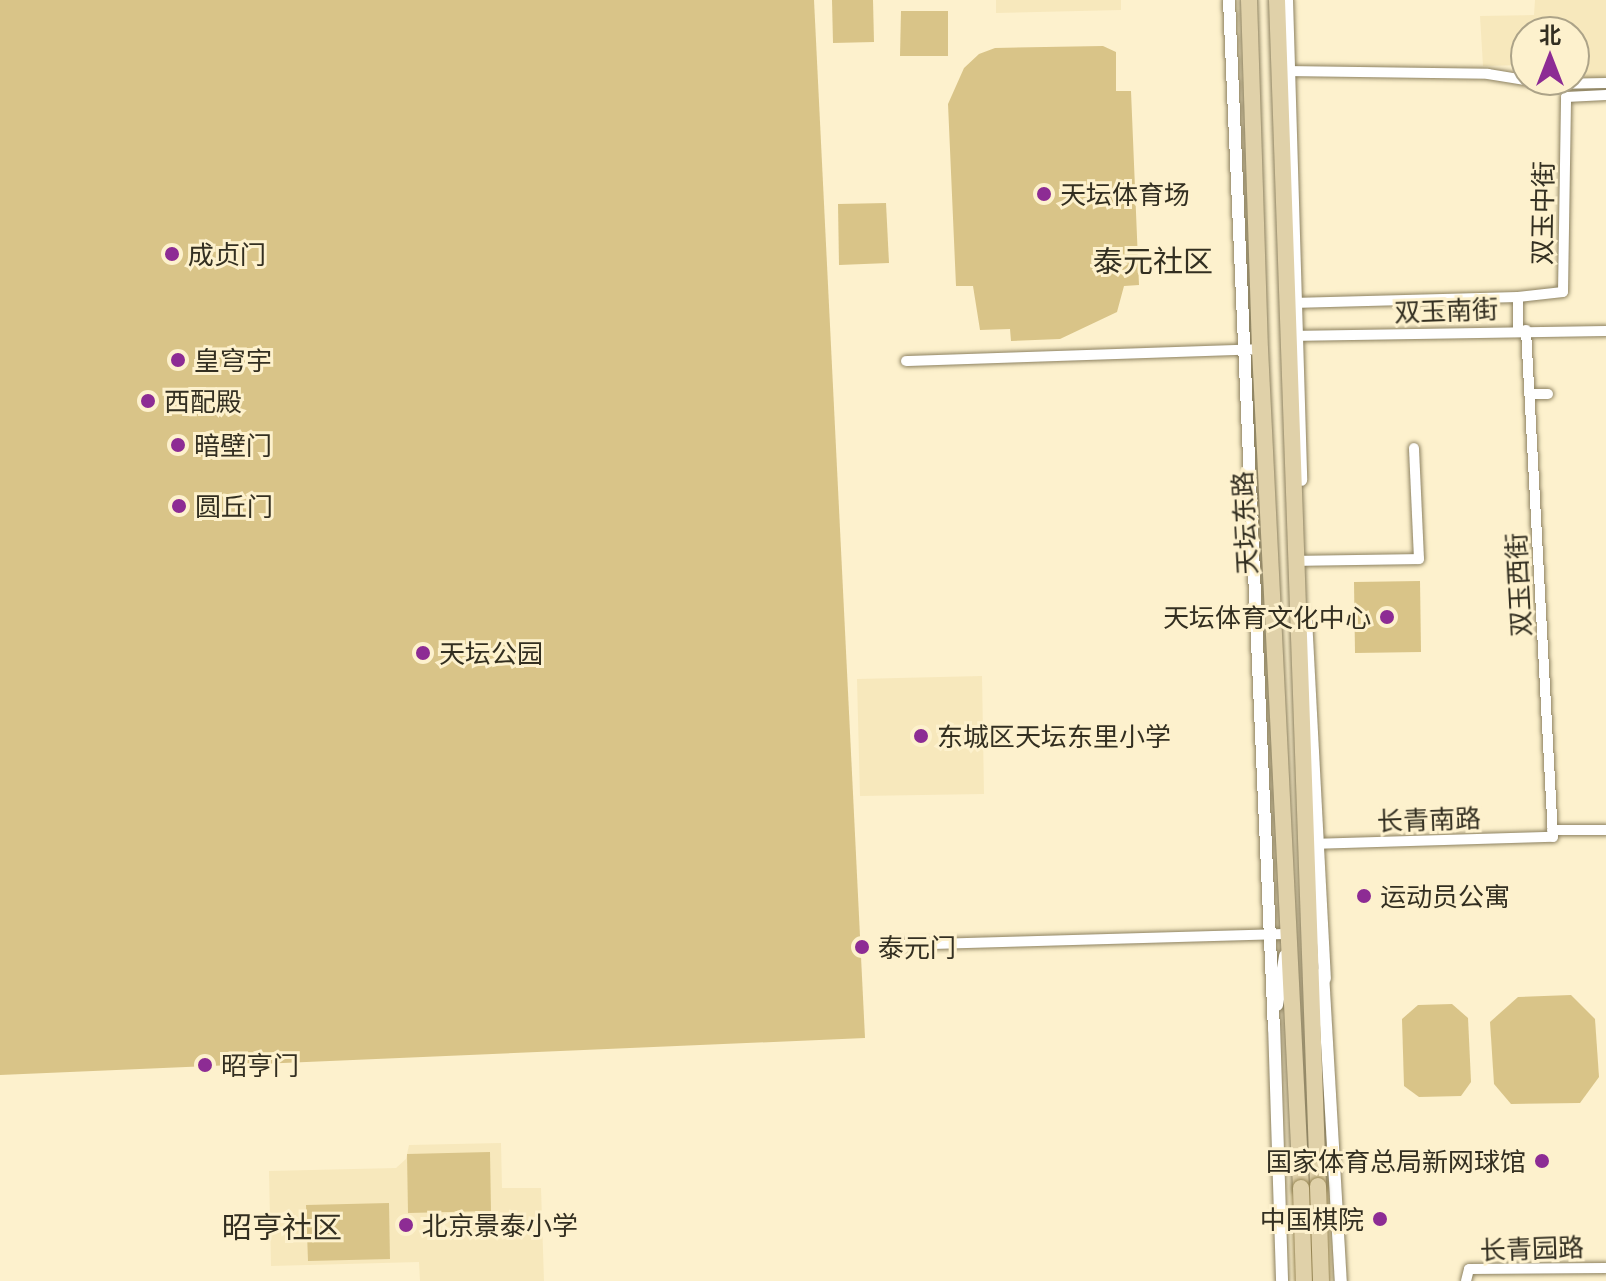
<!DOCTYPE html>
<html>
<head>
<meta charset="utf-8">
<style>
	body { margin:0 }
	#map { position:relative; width:1606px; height:1281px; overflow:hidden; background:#fdf1cd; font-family:Barlow,"Noto Sans SC",sans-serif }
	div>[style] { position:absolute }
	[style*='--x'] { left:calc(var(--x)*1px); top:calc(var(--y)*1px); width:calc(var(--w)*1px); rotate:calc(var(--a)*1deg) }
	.built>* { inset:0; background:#f7e8bc }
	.green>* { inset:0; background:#d9c488 }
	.roads { filter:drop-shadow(0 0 2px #8c8160) drop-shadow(0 0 2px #8c8160) }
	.minor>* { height:10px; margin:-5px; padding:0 5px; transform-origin:5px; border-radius:5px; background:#fff }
	.tertiary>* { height:12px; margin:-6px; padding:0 6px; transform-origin:6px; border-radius:6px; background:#fff }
	.primary>* { height:16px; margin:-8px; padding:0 8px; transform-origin:8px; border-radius:8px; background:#e0d1a9 }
	.bridges { filter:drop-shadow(0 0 2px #968554) drop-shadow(0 0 2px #968554) }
	.primary-bridge>* { height:16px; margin:-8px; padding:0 8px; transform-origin:8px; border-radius:8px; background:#e0d1a9 }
	.dots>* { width:22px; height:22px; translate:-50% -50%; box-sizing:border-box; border:4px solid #fdf1cd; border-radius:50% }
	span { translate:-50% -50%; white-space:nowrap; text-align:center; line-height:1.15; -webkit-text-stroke:6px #fdf1cd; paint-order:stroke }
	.poi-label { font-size:26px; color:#332f21 }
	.left { translate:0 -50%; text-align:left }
	.right { translate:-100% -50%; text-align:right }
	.street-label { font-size:26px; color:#332f21 }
	.quarter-label { font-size:30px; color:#332f21 }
	.north { position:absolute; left:1510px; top:16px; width:80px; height:80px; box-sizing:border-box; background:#fdf1cd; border:2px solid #aca388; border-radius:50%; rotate:0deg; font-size:22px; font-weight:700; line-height:32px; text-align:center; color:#332f21 }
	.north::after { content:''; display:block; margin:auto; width:28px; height:36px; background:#8d2c94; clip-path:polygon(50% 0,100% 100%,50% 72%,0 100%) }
</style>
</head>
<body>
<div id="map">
	<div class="built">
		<i style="clip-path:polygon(996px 0,1121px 0,1121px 10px,996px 13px)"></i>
		<i style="clip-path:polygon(1535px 0,1606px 0,1606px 80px,1574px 80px,1574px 32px,1526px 32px,1526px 65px,1483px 66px,1480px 16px,1534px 15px)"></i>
		<i style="clip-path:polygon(982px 676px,984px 794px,860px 796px,857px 679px)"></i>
		<i style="clip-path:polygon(501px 1143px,502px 1188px,541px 1188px,544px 1281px,420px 1281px,419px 1262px,271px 1266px,269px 1171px,396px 1168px,406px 1159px,409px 1145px)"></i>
	</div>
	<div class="green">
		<i style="clip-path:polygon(0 0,814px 0,865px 1038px,0 1075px)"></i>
		<i style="clip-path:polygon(832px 0,873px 0,874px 42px,833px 43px)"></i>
		<i style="clip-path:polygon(901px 11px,948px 11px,948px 56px,900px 56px)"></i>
		<i style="clip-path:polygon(1103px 46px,1116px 52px,1116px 91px,1131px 91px,1139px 285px,1124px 286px,1117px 312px,1060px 339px,1011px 341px,1010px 329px,980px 330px,973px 286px,956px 286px,948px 104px,964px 68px,979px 54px,995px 48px)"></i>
		<i style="clip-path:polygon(886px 203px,889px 263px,839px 265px,838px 204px)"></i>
		<i style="clip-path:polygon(1420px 581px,1421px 652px,1355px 653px,1354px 582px)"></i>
		<i style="clip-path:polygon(1571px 995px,1595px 1019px,1599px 1077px,1580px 1103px,1511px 1104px,1494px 1084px,1490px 1022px,1518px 997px)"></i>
		<i style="clip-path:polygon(1452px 1004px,1468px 1018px,1471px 1082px,1461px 1096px,1419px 1097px,1404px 1086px,1402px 1019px,1418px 1005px)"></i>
		<i style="clip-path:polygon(490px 1152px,491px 1211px,408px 1213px,407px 1154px)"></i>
		<i style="clip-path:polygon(389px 1203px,390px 1259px,308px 1261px,306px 1205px)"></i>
	</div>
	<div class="roads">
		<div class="minor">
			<i style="--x:1285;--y:71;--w:203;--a:0.8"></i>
			<i style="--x:1488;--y:74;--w:63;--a:9.2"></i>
			<i style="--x:1550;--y:84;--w:56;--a:-1"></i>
			<i style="--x:1292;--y:303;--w:226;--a:-1.5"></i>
			<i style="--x:1518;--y:330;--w:33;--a:-90"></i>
			<i style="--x:1518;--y:297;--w:45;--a:-6.3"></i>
			<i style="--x:1563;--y:292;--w:195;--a:-89.1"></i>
			<i style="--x:1566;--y:97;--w:40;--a:-2.9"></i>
			<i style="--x:1289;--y:336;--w:317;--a:-0.9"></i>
			<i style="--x:906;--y:361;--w:354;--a:-1.9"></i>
			<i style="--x:1530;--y:394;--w:18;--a:0"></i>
			<i style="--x:1294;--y:561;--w:125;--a:-0.9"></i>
			<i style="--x:1419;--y:559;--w:111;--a:-92.6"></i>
			<i style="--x:1552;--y:830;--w:54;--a:0"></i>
			<i style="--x:1310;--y:844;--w:243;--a:-1.7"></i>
			<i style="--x:1553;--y:837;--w:508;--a:-93.05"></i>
			<i style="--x:893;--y:945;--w:395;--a:-1.6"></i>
			<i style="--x:1466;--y:1281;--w:12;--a:-76"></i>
			<i style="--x:1469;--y:1269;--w:137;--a:-0.4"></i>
		</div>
		<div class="tertiary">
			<i style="--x:1229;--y:0;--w:1030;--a:87.5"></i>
			<i style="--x:1287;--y:0;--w:480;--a:88.3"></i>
			<i style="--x:1306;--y:618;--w:361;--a:87"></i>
			<i style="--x:1323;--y:973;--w:309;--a:86.7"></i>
			<i style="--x:1277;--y:1005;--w:50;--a:-80.7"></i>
			<i style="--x:1274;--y:1024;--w:257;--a:88.2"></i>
		</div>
		<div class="primary">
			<i style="--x:1249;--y:0;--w:349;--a:88.2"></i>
			<i style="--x:1260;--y:349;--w:840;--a:87.2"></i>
			<i style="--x:1277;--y:0;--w:1187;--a:88.02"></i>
		</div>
	</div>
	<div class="bridges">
		<div class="primary-bridge">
			<i style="--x:1318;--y:1186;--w:95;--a:88.2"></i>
			<i style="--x:1301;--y:1188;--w:93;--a:88.2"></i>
		</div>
	</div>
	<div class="dots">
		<i style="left:1044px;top:194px;background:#8d2c94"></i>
		<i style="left:172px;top:254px;background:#8d2c94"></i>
		<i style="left:178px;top:360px;background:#8d2c94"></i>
		<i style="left:148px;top:401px;background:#8d2c94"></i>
		<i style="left:178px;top:445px;background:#8d2c94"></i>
		<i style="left:179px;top:506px;background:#8d2c94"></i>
		<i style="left:1387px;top:617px;background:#8d2c94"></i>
		<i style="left:423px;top:653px;background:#8d2c94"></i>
		<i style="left:921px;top:736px;background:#8d2c94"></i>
		<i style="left:1364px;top:896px;background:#8d2c94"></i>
		<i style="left:862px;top:947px;background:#8d2c94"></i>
		<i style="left:205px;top:1065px;background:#8d2c94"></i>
		<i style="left:1542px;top:1161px;background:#8d2c94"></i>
		<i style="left:1380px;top:1219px;background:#8d2c94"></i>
		<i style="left:406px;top:1225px;background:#8d2c94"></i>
	</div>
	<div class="poi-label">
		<span class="left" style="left:1060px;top:194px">天坛体育场</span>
		<span class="left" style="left:188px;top:254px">成贞门</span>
		<span class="left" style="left:194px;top:360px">皇穹宇</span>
		<span class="left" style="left:164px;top:401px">西配殿</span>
		<span class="left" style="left:194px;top:445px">暗壁门</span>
		<span class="left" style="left:195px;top:506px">圆丘门</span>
		<span class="right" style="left:1371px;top:617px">天坛体育文化中心</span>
		<span class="left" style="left:439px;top:653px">天坛公园</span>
		<span class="left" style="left:937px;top:736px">东城区天坛东里小学</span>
		<span class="left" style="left:1380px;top:896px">运动员公寓</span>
		<span class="left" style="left:878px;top:947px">泰元门</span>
		<span class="left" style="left:221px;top:1065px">昭亨门</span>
		<span class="right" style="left:1526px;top:1161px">国家体育总局新网球馆</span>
		<span class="right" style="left:1364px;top:1219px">中国棋院</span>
		<span class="left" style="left:422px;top:1225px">北京景泰小学</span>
	</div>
	<div class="street-label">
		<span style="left:1542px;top:213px;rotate:-89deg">双玉中街</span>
		<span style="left:1446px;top:310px;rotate:-2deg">双玉南街</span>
		<span style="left:1244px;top:523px;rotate:-93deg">天坛东路</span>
		<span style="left:1518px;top:585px;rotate:-93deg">双玉西街</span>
		<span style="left:1429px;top:819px;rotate:-2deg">长青南路</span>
		<span style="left:1532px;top:1248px;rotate:-2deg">长青园路</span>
	</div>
	<div class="quarter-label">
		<span style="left:1153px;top:260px">泰元社区</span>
		<span style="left:282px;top:1226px">昭亨社区</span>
	</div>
	<div class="north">北</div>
</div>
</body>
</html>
